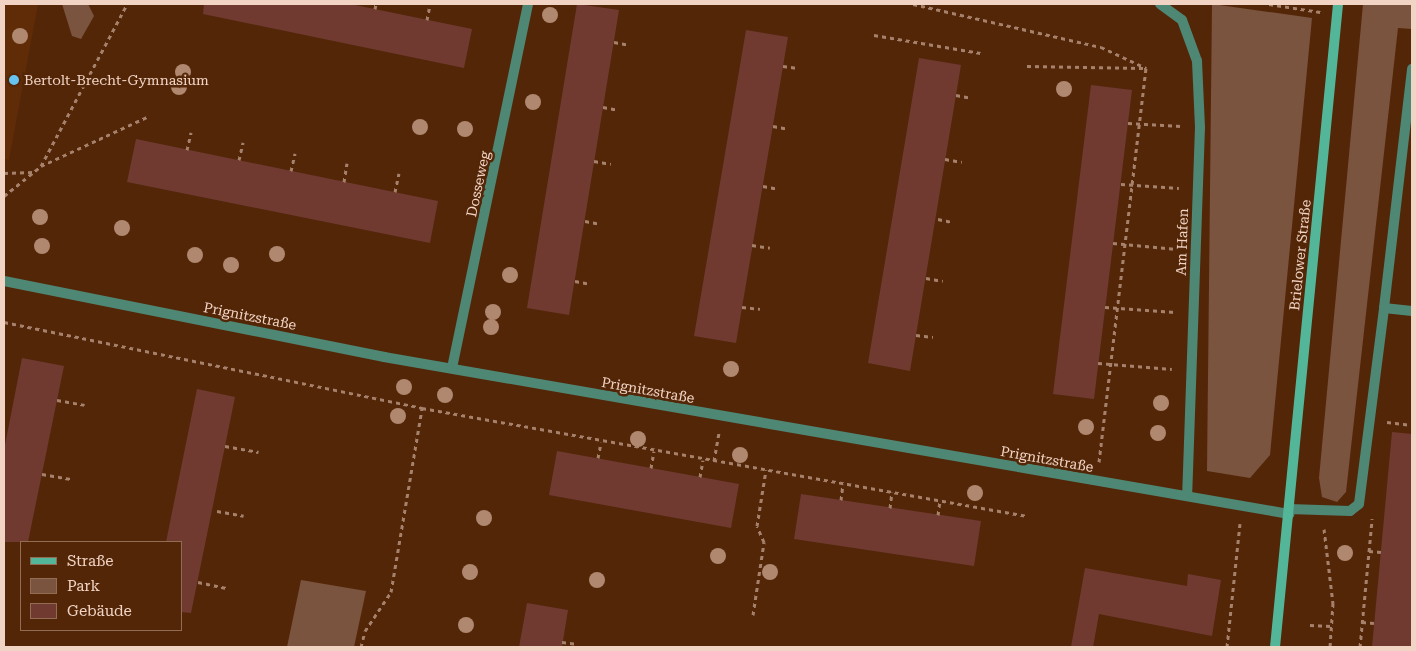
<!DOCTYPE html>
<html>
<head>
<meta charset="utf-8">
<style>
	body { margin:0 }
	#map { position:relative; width:1416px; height:651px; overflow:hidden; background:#532608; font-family:"Roboto Serif",serif }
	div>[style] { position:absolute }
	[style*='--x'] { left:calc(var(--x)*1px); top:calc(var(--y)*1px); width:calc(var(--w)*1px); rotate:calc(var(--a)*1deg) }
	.built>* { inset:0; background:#602c07 }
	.green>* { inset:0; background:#7a543e }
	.building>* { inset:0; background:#703a31 }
	.path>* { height:3px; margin-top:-1.5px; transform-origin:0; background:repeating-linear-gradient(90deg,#a6816b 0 4px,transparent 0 8px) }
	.lane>* { height:10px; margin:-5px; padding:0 5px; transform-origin:5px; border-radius:5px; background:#4e8774 }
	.street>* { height:10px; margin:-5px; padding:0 5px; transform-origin:5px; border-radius:5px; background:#4e8774 }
	.secondary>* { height:10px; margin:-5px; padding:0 5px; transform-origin:5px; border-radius:5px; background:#54b698 }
	.trees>* { width:16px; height:16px; margin:-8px; border-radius:50%; background:#b08870 }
	.dots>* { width:14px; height:14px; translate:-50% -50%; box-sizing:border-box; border:2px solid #532608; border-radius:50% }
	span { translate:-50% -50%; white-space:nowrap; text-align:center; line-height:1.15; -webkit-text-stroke:5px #532608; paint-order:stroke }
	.poi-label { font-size:14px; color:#f1d4c4 }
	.left { translate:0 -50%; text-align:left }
	.street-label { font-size:14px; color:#f1d4c4 }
	.frame { position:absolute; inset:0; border:5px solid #f1d4c4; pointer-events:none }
	.legend { position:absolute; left:20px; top:541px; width:162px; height:90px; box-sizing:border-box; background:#532608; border:1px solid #926c53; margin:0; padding:6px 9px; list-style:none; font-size:15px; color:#f1d4c4 }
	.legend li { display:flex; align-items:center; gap:10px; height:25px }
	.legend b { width:25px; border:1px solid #926c53 }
</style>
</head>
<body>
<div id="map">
	<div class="built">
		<i style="clip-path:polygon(4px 4px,38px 4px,9px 160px,4px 159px)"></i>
	</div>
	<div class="green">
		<i style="clip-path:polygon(62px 4px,88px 4px,94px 16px,81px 39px,72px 36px)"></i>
		<i style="clip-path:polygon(1212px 4px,1312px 18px,1270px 455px,1250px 478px,1207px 471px)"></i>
		<i style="clip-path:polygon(1363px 4px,1412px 4px,1412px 29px,1398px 28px,1346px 492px,1337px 502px,1322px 497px,1319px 478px)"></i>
		<i style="clip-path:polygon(301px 580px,366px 591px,354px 647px,287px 647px)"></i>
	</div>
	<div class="building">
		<i style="clip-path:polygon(204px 4px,350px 4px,472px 29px,464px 68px,203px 14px)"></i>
		<i style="clip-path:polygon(577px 4px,619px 10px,569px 315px,527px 308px)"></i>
		<i style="clip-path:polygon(746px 30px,788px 37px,736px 343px,694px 336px)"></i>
		<i style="clip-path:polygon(919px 58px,961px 65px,910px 371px,868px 363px)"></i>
		<i style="clip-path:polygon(1091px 85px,1132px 90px,1094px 399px,1053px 394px)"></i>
		<i style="clip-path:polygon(136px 139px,438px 201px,430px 243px,127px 182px)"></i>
		<i style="clip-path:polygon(22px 358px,64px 366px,28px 542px,4px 542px,4px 450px)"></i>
		<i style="clip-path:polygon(197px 389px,235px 397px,191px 613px,181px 612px,181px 542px,166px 542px)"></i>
		<i style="clip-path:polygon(1392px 432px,1412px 434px,1412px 647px,1372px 647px)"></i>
		<i style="clip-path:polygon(557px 451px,739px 484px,731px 528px,549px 495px)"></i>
		<i style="clip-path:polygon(801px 494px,981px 521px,974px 566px,794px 539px)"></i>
		<i style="clip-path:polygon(1085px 568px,1187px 586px,1188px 574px,1221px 580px,1212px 636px,1099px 614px,1093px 647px,1071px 647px)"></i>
		<i style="clip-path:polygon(527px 603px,568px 610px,562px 647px,519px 647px)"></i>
	</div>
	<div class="path">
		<i style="--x:913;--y:4;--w:193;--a:12.9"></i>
		<i style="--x:1101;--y:47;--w:50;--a:25"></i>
		<i style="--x:1269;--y:4;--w:52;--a:8.9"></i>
		<i style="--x:375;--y:9;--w:5;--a:-79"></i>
		<i style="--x:427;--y:20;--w:16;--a:-79"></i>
		<i style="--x:874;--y:35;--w:108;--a:9.6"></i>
		<i style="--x:614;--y:42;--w:16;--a:11"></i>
		<i style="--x:783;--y:66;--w:15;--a:8"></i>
		<i style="--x:1027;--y:66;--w:116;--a:1"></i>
		<i style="--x:956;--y:95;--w:16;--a:11"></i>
		<i style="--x:603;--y:107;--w:16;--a:11"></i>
		<i style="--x:1128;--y:123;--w:53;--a:3.2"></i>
		<i style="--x:773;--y:126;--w:16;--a:11"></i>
		<i style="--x:187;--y:150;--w:18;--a:-77"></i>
		<i style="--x:945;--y:159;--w:17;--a:10"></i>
		<i style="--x:239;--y:160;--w:18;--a:-77"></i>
		<i style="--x:594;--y:161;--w:17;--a:10"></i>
		<i style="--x:41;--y:166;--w:117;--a:-24.8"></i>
		<i style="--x:291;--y:171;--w:18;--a:-77"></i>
		<i style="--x:4;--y:173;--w:29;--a:-2"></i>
		<i style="--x:344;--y:182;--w:19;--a:-81"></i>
		<i style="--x:1121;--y:184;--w:58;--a:3.9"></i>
		<i style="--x:763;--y:186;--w:16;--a:11"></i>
		<i style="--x:395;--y:192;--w:19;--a:-78"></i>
		<i style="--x:4;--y:196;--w:48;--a:-39"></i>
		<i style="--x:41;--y:166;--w:183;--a:-62"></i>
		<i style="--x:938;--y:219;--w:14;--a:12"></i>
		<i style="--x:585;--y:221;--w:16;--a:11"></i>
		<i style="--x:1113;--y:243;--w:64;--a:5.4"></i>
		<i style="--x:752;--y:245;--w:18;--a:9"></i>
		<i style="--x:926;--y:278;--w:17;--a:10"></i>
		<i style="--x:575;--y:281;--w:16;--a:11"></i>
		<i style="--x:742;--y:307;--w:18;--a:6"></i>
		<i style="--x:1105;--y:307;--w:70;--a:4.1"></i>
		<i style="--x:4;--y:322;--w:427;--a:11.6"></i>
		<i style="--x:916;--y:335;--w:17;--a:7"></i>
		<i style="--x:1098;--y:363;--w:74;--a:4.6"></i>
		<i style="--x:57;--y:400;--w:28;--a:10"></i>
		<i style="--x:1387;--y:422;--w:25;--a:7"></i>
		<i style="--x:225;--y:446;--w:34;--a:10"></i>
		<i style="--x:598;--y:458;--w:16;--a:-79"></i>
		<i style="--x:714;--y:461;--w:29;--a:-80"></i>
		<i style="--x:1099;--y:462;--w:397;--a:-83.2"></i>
		<i style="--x:651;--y:468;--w:17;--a:-80"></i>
		<i style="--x:42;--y:474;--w:29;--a:10"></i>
		<i style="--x:700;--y:477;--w:17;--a:-80"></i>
		<i style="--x:841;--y:500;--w:16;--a:-83"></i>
		<i style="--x:890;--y:508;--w:16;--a:-83"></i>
		<i style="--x:217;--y:511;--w:27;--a:10"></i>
		<i style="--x:938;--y:515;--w:14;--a:-82"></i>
		<i style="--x:1324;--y:529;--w:75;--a:83.1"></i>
		<i style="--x:1333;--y:603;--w:44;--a:93.9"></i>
		<i style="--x:1369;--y:551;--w:12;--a:5"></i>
		<i style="--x:198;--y:582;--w:30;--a:12"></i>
		<i style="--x:753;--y:615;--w:74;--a:-81.4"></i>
		<i style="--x:764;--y:542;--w:17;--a:-114"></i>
		<i style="--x:757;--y:526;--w:57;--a:-80.9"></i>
		<i style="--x:1362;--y:622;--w:12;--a:5"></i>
		<i style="--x:1310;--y:625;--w:21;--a:3"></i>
		<i style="--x:562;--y:642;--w:16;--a:7"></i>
		<i style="--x:361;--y:647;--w:16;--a:-76"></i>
		<i style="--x:365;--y:631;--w:47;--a:-56.3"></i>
		<i style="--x:391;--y:592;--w:187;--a:-80.4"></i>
		<i style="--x:422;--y:408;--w:615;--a:10.12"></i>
		<i style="--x:1227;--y:647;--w:124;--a:-84"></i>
		<i style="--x:1360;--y:647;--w:129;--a:-84.6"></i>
	</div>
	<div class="lane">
		<i style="--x:1384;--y:308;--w:241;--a:-83.3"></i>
	</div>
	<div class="street">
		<i style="--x:1160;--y:4;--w:27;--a:36"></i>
		<i style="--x:1182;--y:20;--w:44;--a:69.9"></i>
		<i style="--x:1197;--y:61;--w:66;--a:87.4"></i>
		<i style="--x:1200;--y:127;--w:369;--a:92"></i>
		<i style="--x:4;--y:281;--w:388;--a:11.3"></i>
		<i style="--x:384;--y:357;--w:919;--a:9.84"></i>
		<i style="--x:452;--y:368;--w:372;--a:-78.2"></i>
		<i style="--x:1289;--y:509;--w:61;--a:1.9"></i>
		<i style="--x:1350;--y:511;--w:11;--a:-38"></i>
		<i style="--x:1359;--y:504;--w:198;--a:-82.7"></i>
		<i style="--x:1384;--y:308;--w:28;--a:6"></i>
	</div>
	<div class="secondary">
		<i style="--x:1275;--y:647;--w:646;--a:-84.4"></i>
	</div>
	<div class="trees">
		<i style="left:550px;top:15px"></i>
		<i style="left:20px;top:36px"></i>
		<i style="left:183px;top:72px"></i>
		<i style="left:179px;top:87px"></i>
		<i style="left:1064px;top:89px"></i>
		<i style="left:533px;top:102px"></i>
		<i style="left:420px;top:127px"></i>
		<i style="left:465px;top:129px"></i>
		<i style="left:40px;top:217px"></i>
		<i style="left:122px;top:228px"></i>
		<i style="left:42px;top:246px"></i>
		<i style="left:277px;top:254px"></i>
		<i style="left:195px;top:255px"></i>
		<i style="left:231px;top:265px"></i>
		<i style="left:510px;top:275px"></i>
		<i style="left:493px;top:312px"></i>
		<i style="left:491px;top:327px"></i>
		<i style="left:731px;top:369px"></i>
		<i style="left:404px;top:387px"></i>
		<i style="left:445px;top:395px"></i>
		<i style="left:1161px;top:403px"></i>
		<i style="left:398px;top:416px"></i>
		<i style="left:1086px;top:427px"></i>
		<i style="left:1158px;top:433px"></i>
		<i style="left:638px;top:439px"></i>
		<i style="left:740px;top:455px"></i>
		<i style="left:975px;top:493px"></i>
		<i style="left:484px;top:518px"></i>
		<i style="left:1345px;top:553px"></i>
		<i style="left:718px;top:556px"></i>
		<i style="left:470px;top:572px"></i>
		<i style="left:770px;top:572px"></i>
		<i style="left:597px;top:580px"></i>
		<i style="left:466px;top:625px"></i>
	</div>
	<div class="dots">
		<i style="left:14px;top:80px;background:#67c4f0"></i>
	</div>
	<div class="poi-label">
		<span class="left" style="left:24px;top:80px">Bertolt-Brecht-Gymnasium</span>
	</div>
	<div class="street-label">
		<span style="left:478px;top:184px;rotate:-78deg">Dosseweg</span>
		<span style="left:1182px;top:242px;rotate:-88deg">Am Hafen</span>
		<span style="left:1300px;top:255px;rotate:-84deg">Brielower Straße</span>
		<span style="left:250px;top:316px;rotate:11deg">Prignitzstraße</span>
		<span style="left:648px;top:390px;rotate:10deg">Prignitzstraße</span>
		<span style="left:1047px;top:459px;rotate:10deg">Prignitzstraße</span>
	</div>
	<div class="frame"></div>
	<ul class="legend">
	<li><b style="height:6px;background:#54b698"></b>Straße</li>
	<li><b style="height:14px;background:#7a543e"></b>Park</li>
	<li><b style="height:14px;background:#703a31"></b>Gebäude</li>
	</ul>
</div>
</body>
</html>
